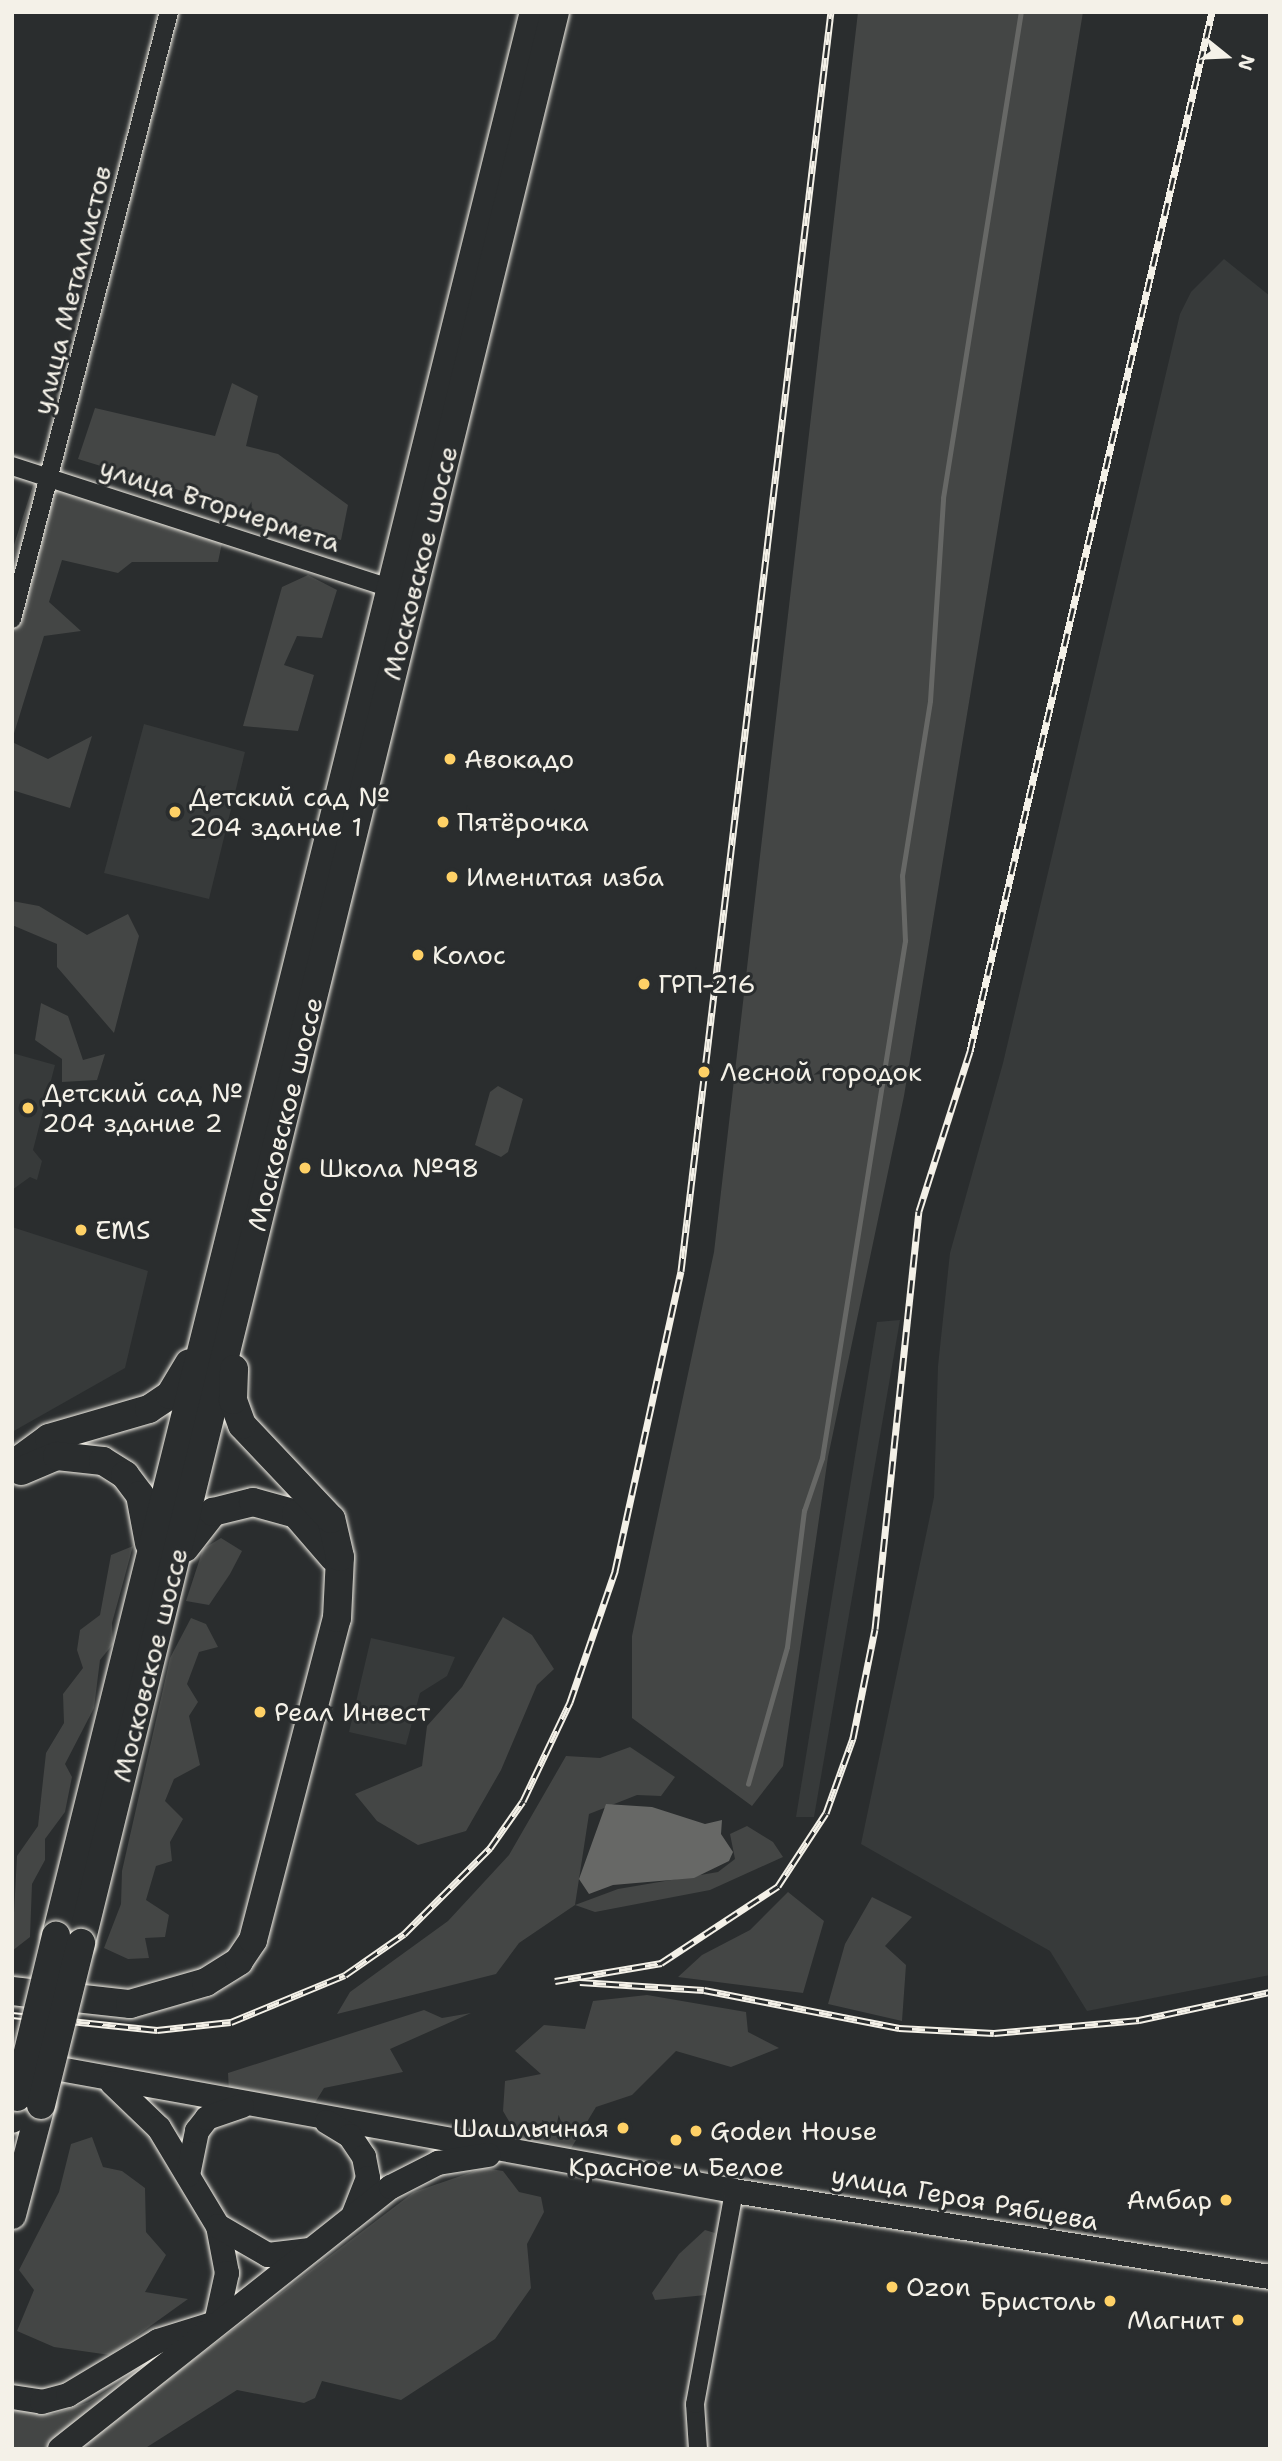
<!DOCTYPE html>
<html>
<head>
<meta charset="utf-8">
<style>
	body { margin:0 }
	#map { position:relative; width:1282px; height:2461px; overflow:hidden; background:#2a2d2e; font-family:"Shantell Sans",sans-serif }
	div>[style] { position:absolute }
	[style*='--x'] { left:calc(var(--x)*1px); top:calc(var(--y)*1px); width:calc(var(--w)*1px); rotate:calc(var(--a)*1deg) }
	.built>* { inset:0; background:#373a3a }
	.green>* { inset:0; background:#444645 }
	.water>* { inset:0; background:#676866 }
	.stream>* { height:4.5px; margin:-2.25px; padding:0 2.25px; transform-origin:2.25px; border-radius:2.25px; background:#676866 }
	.roads { filter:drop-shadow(0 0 2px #f4f1e8) drop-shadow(0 0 2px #f4f1e8) }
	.street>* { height:18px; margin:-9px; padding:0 9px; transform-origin:9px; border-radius:9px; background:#2a2d2e }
	.secondary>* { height:24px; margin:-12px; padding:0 12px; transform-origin:12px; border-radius:12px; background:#2a2d2e }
	.primary>* { height:28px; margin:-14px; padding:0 14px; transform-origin:14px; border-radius:14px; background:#2a2d2e }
	.rail>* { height:7px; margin-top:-3.5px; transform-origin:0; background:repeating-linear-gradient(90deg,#2a2d2e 0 13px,#f4f1e8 0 26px); box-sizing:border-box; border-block:2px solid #f4f1e8 }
	.bridges { filter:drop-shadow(0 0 2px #f4f1e8) drop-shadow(0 0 2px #f4f1e8) }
	.primary-bridge>* { height:28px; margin:-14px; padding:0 14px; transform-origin:14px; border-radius:14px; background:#2a2d2e }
	.dots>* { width:19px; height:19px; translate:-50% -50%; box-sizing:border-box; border:4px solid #2a2d2e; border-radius:50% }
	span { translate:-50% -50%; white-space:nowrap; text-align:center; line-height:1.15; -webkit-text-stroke:6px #2a2d2e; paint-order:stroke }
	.street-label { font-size:26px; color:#f4f1e8 }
	.poi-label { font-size:26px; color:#f4f1e8 }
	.left { translate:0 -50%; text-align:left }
	.right { translate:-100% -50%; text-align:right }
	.frame { position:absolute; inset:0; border:14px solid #f4f1e8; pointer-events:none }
	.north { position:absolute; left:1191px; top:21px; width:70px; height:70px; -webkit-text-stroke:5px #2a2d2e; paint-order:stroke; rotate:108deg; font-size:19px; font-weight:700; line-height:28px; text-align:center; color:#f4f1e8 }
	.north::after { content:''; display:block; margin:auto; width:24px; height:32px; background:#f4f1e8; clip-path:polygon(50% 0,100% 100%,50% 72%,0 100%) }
</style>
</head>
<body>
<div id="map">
	<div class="built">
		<i style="clip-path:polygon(1224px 259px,1270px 296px,1270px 1975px,1087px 2011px,1050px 1951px,861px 1844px,934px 1497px,938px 1366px,950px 1253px,1003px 1063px,1180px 314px,1191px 292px)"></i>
		<i style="clip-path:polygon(144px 724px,245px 752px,209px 899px,104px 873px)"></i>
		<i style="clip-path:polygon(12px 1053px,55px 1065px,33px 1150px,42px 1161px,37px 1180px,30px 1177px,12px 1190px)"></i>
		<i style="clip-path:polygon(12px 1227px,148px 1271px,125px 1368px,12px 1432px)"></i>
		<i style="clip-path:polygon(900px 1320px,814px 1817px,796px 1817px,877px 1322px)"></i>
		<i style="clip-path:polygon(371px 1638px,455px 1657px,447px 1676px,420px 1693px,406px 1745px,349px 1732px)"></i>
	</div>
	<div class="green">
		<i style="clip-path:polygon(858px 12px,1083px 12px,904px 1096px,828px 1457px,783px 1766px,752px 1806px,632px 1718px,632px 1636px,714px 1252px)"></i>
		<i style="clip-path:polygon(232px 383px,258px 396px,246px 446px,278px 454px,348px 505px,341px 540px,78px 459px,95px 408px,215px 436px)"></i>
		<i style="clip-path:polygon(34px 482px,222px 543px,218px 562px,132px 562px,118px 573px,62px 560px,49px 602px,81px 631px,44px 636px,12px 740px,12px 551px)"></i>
		<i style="clip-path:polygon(308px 575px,337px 590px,322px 638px,297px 636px,284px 665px,314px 675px,298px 731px,243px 726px,282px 587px)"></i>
		<i style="clip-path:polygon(92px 736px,70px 808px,12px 790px,12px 742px,48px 759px)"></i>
		<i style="clip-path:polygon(12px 901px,39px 906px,87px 935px,128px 914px,139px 936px,114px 1033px,57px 967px,57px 944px,12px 925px)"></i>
		<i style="clip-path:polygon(41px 1003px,68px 1016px,83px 1060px,105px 1054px,97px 1080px,62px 1082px,62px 1059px,35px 1040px)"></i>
		<i style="clip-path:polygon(498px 1086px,523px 1099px,508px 1152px,501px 1157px,475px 1145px,490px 1092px)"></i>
		<i style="clip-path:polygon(221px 1538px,242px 1551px,230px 1574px,209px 1605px,186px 1601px,203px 1549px)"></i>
		<i style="clip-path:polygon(133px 1546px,112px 1623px,113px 1644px,100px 1660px,94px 1708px,65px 1764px,72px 1777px,65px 1812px,45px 1839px,45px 1860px,32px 1884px,30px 1937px,12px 1951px,17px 1856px,38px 1826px,46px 1753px,64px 1723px,63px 1694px,83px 1668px,77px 1650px,80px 1630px,100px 1615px,111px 1555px)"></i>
		<i style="clip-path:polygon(503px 1617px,532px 1635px,554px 1669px,537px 1685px,501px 1770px,466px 1831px,418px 1845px,377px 1821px,355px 1794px,422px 1766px,427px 1726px,462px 1687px)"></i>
		<i style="clip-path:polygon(191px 1618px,206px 1624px,218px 1647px,199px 1652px,187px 1684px,198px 1702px,189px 1716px,200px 1765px,174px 1779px,165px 1801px,183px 1819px,170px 1842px,172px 1861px,156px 1866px,146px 1900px,169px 1915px,165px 1937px,145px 1938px,149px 1958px,128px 1959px,104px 1948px,121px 1904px,122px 1871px,170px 1658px)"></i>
		<i style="clip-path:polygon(630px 1747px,675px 1777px,661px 1796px,637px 1795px,589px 1814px,575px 1905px,618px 1889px,718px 1872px,735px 1859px,730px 1834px,747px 1826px,773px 1842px,783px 1857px,710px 1890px,595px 1912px,575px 1905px,519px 1943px,496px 1974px,337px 2014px,350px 1992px,448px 1921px,509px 1855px,566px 1756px,600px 1758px)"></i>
		<i style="clip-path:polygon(788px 1892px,824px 1921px,803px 1993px,678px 1977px,702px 1955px,750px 1930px)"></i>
		<i style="clip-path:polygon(872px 1897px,912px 1917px,885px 1946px,906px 1965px,902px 2021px,828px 2004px,845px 1944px)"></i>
		<i style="clip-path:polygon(647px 1995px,746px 2012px,748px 2032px,779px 2048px,731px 2067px,676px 2051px,632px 2095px,596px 2107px,570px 2150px,521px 2142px,503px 2111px,505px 2081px,541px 2074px,515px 2051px,544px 2025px,585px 2029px,593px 2001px)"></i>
		<i style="clip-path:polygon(424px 2010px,442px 2018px,471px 2013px,390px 2049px,403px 2072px,324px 2088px,313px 2106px,229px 2092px,228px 2073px)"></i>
		<i style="clip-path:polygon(92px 2137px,103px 2167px,122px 2171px,145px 2188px,146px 2232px,166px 2255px,145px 2292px,188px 2299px,110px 2355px,54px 2347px,17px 2331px,34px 2290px,19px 2270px,59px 2192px,71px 2144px)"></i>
		<i style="clip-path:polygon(484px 2168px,503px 2171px,519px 2192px,541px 2197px,544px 2212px,527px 2244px,531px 2288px,495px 2339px,401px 2400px,322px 2381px,315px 2398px,304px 2403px,237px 2390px,144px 2449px,76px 2449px,414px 2192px)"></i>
		<i style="clip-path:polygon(705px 2230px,715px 2233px,706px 2295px,655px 2300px,652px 2293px,679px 2254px)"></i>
		<i style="clip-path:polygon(164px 2354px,46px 2449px,12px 2449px,12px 2410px,54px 2414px,89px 2402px)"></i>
	</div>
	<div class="water">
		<i style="clip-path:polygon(606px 1804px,652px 1807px,705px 1824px,722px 1820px,721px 1834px,733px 1852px,729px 1861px,694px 1878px,613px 1885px,589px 1894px,579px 1879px)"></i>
	</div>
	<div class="stream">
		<i style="--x:748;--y:1784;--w:142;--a:-74.1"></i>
		<i style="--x:787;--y:1647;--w:137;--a:-82.9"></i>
		<i style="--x:804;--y:1511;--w:56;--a:-71.2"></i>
		<i style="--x:822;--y:1458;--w:524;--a:-80.88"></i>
		<i style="--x:905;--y:941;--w:65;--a:-92.6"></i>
		<i style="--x:902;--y:876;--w:177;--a:-80.9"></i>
		<i style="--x:930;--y:701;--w:203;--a:-86.3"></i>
		<i style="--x:943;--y:498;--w:492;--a:-80.9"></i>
	</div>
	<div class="roads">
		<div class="street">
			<i style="--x:12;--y:466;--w:406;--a:17.9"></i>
			<i style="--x:12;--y:619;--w:627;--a:-75.5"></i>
			<i style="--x:698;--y:2449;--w:45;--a:-93.8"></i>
			<i style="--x:695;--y:2404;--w:217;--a:-79.6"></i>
		</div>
		<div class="secondary">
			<i style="--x:32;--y:2064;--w:713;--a:10.25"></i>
			<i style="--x:734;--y:2191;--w:543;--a:9.12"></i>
			<i style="--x:112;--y:2083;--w:65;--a:43.8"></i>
			<i style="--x:159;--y:2128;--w:114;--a:59"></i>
			<i style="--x:218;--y:2226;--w:48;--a:79.2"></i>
			<i style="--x:227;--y:2273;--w:51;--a:102.4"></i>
			<i style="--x:327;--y:2122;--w:27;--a:31"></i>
			<i style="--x:350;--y:2136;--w:25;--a:56"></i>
			<i style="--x:364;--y:2157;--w:21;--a:79"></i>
			<i style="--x:368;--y:2178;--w:41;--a:111.5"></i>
			<i style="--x:188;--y:2175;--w:45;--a:-78.4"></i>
			<i style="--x:197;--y:2131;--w:16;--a:-52"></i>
			<i style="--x:207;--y:2118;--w:37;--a:-19"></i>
			<i style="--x:218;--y:2226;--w:58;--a:30.1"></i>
			<i style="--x:268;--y:2255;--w:38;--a:-7"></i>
			<i style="--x:12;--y:2397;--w:30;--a:9"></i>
			<i style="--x:42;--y:2402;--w:27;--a:-15"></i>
			<i style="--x:68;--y:2395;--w:105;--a:-31"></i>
			<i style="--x:158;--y:2341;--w:53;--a:-17.4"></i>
			<i style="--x:60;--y:2449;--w:422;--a:-38.4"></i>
			<i style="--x:391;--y:2187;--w:53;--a:-27.1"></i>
			<i style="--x:438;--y:2163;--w:51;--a:-9.1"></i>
		</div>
		<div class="primary">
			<i style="--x:12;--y:1465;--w:46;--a:-36.1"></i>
			<i style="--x:49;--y:1438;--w:104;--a:-16.2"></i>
			<i style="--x:149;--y:1409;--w:25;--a:-34"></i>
			<i style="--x:170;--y:1395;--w:37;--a:-59"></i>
			<i style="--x:21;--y:1471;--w:39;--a:-23"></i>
			<i style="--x:57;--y:1456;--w:46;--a:6.2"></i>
			<i style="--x:103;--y:1461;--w:26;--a:32"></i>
			<i style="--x:125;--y:1475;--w:25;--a:53"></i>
			<i style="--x:140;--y:1495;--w:49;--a:79.4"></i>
			<i style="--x:185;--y:1548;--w:46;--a:-52.1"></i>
			<i style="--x:213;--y:1512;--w:41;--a:-14"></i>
			<i style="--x:253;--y:1502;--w:45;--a:15.6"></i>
			<i style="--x:296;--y:1514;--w:57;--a:49.3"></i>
			<i style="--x:56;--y:1936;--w:1982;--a:-76.05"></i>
			<i style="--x:81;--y:1943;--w:1988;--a:-76.21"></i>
			<i style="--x:12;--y:1991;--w:119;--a:6.3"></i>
			<i style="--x:130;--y:2004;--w:79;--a:-16.1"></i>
			<i style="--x:206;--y:1982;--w:39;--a:-32"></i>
			<i style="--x:239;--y:1961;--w:25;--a:-56"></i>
			<i style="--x:253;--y:1940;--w:333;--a:-75.4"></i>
			<i style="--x:337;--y:1618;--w:61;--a:-87.2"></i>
			<i style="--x:340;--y:1557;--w:39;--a:-103"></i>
			<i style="--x:331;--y:1519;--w:129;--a:-133.4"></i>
			<i style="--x:242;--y:1425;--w:27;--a:-110"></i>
			<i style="--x:233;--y:1400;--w:31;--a:-88"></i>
			<i style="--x:12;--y:2119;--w:23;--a:-77"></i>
			<i style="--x:12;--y:2215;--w:114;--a:-75.2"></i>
		</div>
	</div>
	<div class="rail">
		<i style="--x:555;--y:1981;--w:108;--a:-9.6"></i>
		<i style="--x:661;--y:1963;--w:140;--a:-33.3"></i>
		<i style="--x:778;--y:1886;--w:87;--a:-56.7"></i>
		<i style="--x:826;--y:1813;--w:80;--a:-70.2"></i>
		<i style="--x:853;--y:1738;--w:111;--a:-78.6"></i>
		<i style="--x:875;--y:1629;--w:420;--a:-84"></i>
		<i style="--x:919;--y:1211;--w:168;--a:-72.3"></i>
		<i style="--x:970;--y:1051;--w:1067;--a:-76.89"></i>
		<i style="--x:580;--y:1982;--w:124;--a:3.7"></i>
		<i style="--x:704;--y:1990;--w:199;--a:11"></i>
		<i style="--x:899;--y:2028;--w:95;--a:3"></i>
		<i style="--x:994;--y:2033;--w:146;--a:-5.1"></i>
		<i style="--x:1139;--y:2020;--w:134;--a:-12.1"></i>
		<i style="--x:12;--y:2015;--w:146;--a:5.9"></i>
		<i style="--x:157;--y:2030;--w:74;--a:-6.2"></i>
		<i style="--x:231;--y:2022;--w:123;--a:-22.4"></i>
		<i style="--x:345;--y:1975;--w:72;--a:-34.8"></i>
		<i style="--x:404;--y:1934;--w:122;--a:-45"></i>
		<i style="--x:490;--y:1848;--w:57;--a:-54.9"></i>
		<i style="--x:523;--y:1801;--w:110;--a:-64.6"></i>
		<i style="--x:570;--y:1702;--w:139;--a:-71"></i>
		<i style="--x:615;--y:1571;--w:307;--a:-77.6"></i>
		<i style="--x:681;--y:1271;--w:1268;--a:-83.21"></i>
	</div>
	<div class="bridges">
		<div class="primary-bridge">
			<i style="--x:17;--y:2097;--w:166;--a:-76.4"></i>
			<i style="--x:41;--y:2105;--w:167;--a:-76.1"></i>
		</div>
	</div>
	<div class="dots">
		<i style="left:450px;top:759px;background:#ffd166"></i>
		<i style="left:175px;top:812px;background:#ffd166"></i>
		<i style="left:443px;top:822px;background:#ffd166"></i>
		<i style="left:452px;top:877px;background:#ffd166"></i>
		<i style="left:418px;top:955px;background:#ffd166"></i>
		<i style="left:644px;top:984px;background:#ffd166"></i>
		<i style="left:704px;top:1072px;background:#ffd166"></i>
		<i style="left:28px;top:1108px;background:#ffd166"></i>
		<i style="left:305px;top:1168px;background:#ffd166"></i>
		<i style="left:81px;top:1230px;background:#ffd166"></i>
		<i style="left:260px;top:1712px;background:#ffd166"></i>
		<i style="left:623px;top:2128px;background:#ffd166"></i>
		<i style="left:696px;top:2131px;background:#ffd166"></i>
		<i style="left:676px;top:2140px;background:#ffd166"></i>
		<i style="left:1226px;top:2200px;background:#ffd166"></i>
		<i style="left:892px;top:2287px;background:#ffd166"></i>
		<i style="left:1110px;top:2301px;background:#ffd166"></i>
		<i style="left:1238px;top:2320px;background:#ffd166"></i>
	</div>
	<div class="street-label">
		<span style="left:72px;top:290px;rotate:-76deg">улица Металлистов</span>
		<span style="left:220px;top:505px;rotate:18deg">улица Вторчермета</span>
		<span style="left:420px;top:563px;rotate:-76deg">Московское шоссе</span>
		<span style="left:285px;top:1114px;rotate:-76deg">Московское шоссе</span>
		<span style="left:150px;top:1665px;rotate:-76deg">Московское шоссе</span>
		<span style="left:965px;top:2198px;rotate:10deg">улица Героя Рябцева</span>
	</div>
	<div class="poi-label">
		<span class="left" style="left:464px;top:759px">Авокадо</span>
		<span class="left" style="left:189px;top:812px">Детский сад №<br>204 здание 1</span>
		<span class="left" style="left:457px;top:822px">Пятёрочка</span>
		<span class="left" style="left:466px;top:877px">Именитая изба</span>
		<span class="left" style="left:432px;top:955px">Колос</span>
		<span class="left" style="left:658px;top:984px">ГРП-216</span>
		<span class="left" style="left:720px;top:1072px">Лесной городок</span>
		<span class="left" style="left:42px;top:1108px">Детский сад №<br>204 здание 2</span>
		<span class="left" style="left:319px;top:1168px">Школа №98</span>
		<span class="left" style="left:95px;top:1230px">EMS</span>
		<span class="left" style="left:274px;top:1712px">Реал Инвест</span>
		<span class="right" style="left:609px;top:2128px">Шашлычная</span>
		<span class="left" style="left:710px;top:2131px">Goden House</span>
		<span style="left:676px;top:2167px">Красное и Белое</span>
		<span class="right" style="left:1212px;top:2200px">Амбар</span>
		<span class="left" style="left:906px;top:2287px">Ozon</span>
		<span class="right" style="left:1096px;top:2301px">Бристоль</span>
		<span class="right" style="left:1224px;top:2320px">Магнит</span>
	</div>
	<div class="frame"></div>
	<div class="north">N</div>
</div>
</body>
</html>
